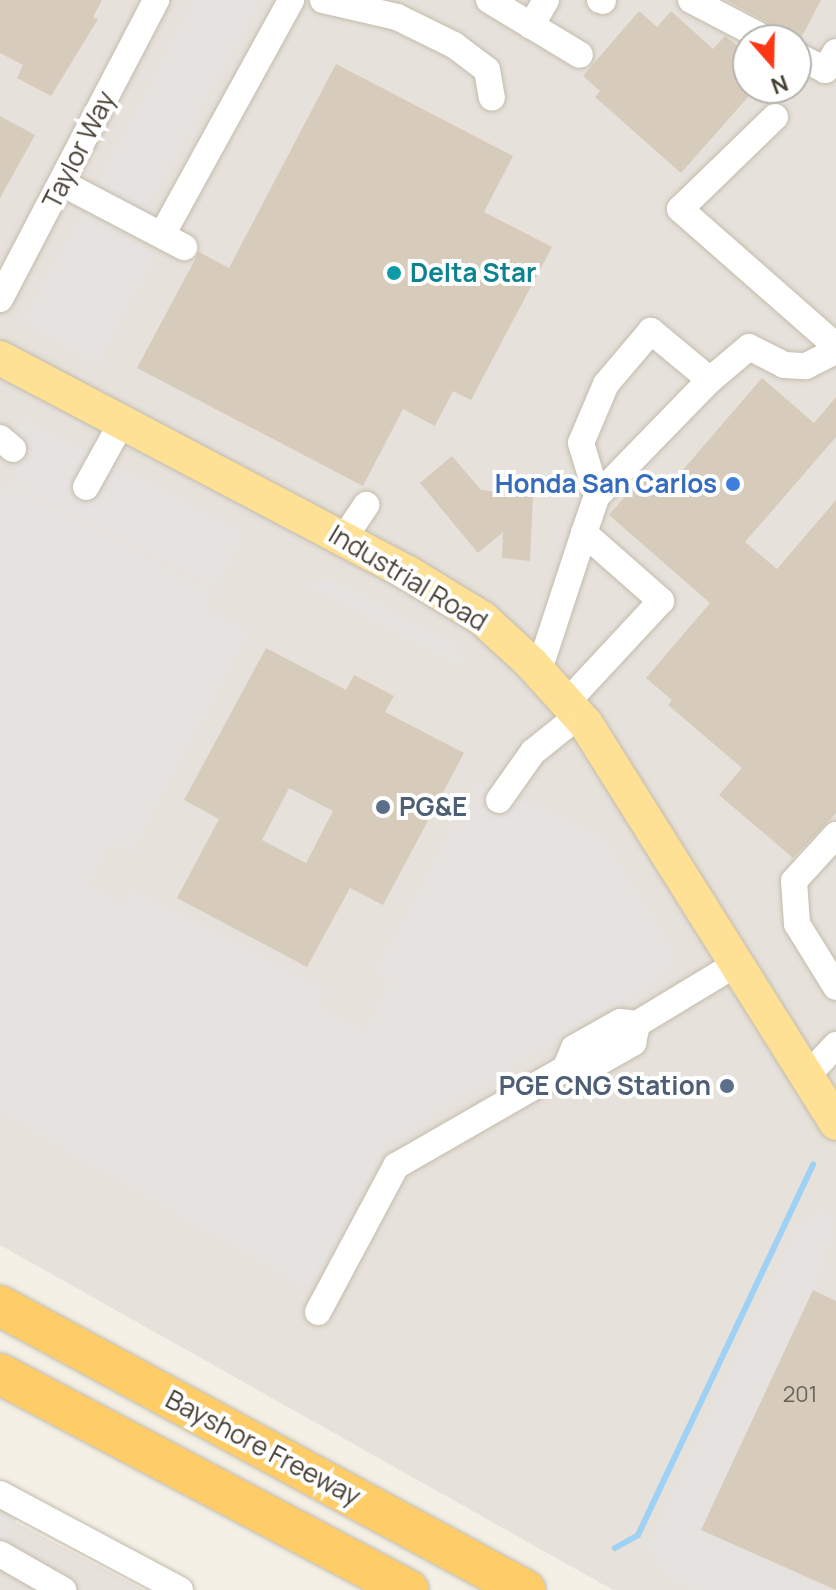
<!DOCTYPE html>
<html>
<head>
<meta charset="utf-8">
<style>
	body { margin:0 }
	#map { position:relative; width:836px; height:1590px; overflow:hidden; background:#f4f0e6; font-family:Manrope,sans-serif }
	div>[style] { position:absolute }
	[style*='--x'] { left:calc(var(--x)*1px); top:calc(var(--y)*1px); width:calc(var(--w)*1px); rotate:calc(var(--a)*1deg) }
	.industrial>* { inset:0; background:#e6e1db }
	.parking>* { inset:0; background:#e5e2df }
	.stream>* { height:6px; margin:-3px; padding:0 3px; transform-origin:3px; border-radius:3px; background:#9fd1f5 }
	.building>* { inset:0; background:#d7ccbb }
	.roads { filter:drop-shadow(0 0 2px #c3bbab) drop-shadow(0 0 2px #c3bbab) }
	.minor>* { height:26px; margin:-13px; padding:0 13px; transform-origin:13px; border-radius:13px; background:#fff }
	.major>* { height:34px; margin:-17px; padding:0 17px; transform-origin:17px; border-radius:17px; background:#ffe195 }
	.highway>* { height:40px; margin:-20px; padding:0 20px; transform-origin:20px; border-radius:20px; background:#ffcd67 }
	.dots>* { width:22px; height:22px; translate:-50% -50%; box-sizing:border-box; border:4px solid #fff; border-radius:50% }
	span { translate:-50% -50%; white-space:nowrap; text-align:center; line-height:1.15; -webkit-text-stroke:8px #fff; paint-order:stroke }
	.number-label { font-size:22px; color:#6c6356 }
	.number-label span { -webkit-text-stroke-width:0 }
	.street-label { font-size:26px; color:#484035 }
	.culture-label { font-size:26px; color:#0d838f; font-weight:700 }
	.left { translate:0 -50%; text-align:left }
	.shop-label { font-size:26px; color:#366cbe; font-weight:700 }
	.right { translate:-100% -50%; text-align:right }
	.service-label { font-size:26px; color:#4e5e75; font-weight:700 }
	.north { position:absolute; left:732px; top:24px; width:80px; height:80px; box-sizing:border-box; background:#fff; border:2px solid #b6b3ae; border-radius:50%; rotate:160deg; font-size:22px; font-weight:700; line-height:32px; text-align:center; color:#484035 }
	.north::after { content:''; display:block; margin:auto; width:28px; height:36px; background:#ff3713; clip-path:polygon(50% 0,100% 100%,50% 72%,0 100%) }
</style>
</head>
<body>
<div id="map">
	<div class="industrial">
		<i style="clip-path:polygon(evenodd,0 0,836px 0,836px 1590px,613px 1590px,0 1245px,0 0,748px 40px,796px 40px,796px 88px,748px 88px,748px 40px)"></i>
		<i style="clip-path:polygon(0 1514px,144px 1590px,0 1590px)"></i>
	</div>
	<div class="parking">
		<i style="clip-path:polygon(195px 0,260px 0,130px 239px,155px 255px,97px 366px,24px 321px)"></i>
		<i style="clip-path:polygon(22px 417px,244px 534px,215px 589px,15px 483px,13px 433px)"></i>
		<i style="clip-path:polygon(8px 482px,213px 593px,205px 610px,249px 632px,131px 853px,110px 843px,88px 886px,124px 905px,133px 889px,325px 990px,317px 1007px,365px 1031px,391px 981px,375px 972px,477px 780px,603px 837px,671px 947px,672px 967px,660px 979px,387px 1143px,309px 1289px,0 1112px,0 497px)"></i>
		<i style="clip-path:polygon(333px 579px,457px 646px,464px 668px,300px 582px)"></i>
		<i style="clip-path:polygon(822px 1210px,836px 1220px,813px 1291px,702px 1530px,830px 1590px,693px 1590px,661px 1573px,649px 1543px,798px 1224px)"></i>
		<i style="clip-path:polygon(0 1509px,17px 1518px,0 1548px)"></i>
	</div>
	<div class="stream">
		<i style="--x:615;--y:1548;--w:26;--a:-29"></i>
		<i style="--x:638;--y:1535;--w:410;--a:-64.7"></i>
	</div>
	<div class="building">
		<i style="clip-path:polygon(0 0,102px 0,93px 17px,98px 19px,51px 96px,17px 78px,23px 65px,0 53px)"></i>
		<i style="clip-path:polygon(726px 0,821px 0,800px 40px)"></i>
		<i style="clip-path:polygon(639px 11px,657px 27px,671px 11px,713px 49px,725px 36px,748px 54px,748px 97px,681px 173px,595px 97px,600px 91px,583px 76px)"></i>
		<i style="clip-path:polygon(336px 64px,513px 156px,484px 212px,552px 247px,471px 400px,453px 391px,435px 426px,403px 409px,363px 486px,137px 368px,199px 252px,229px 268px)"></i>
		<i style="clip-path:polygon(0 116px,35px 135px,0 198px)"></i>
		<i style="clip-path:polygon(762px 378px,814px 423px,836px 397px,836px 437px,745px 542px,777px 569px,836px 500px,836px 813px,793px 858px,719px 795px,742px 768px,668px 705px,672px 700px,646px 678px,710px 603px,609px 515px,643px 476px,663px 493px)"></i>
		<i style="clip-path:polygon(452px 456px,481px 490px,533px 496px,530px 561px,502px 558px,503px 532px,478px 553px,420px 483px)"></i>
		<i style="clip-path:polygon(evenodd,266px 648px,346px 690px,354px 675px,394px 696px,385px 712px,464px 753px,383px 905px,350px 888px,307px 967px,177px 898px,219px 819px,184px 800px,266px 648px,289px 788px,333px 811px,306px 863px,262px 840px,289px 788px)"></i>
		<i style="clip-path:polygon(813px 1290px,836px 1301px,836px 1590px,701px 1530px)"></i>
	</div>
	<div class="roads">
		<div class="minor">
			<i style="--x:323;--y:0;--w:76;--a:12.9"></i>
			<i style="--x:397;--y:17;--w:64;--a:26.2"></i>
			<i style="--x:454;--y:45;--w:41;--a:37.1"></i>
			<i style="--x:487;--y:70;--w:28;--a:80"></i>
			<i style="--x:489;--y:0;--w:106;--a:31.1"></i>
			<i style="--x:600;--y:0;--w:3;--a:18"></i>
			<i style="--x:691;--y:0;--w:87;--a:27.5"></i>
			<i style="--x:531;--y:26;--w:30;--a:-60"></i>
			<i style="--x:796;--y:55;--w:33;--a:27"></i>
			<i style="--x:825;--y:70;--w:21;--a:-59"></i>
			<i style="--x:775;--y:117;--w:132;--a:135.9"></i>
			<i style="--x:680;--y:209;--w:208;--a:41.3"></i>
			<i style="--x:62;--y:183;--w:138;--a:27.7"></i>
			<i style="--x:162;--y:235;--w:268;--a:-61.2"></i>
			<i style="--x:0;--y:299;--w:337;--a:-62.4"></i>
			<i style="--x:710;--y:380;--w:51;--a:-40.2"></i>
			<i style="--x:749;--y:347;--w:39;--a:27"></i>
			<i style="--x:784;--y:365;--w:22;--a:3"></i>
			<i style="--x:806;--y:366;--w:34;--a:-27"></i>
			<i style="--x:0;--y:438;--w:17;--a:40"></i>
			<i style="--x:86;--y:487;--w:74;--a:-61"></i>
			<i style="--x:584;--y:533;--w:39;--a:-71"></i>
			<i style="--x:597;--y:496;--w:162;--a:-45.8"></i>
			<i style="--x:710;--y:380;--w:77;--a:-140.3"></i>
			<i style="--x:651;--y:331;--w:70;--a:130.3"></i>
			<i style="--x:606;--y:384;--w:64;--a:113"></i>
			<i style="--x:581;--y:443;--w:55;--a:73.2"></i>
			<i style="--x:344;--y:538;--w:40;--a:-56"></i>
			<i style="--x:539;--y:670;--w:144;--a:-71.8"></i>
			<i style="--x:584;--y:533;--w:103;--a:41.4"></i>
			<i style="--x:661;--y:601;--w:137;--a:132.9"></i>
			<i style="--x:499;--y:800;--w:59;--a:-54.7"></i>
			<i style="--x:533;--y:752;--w:59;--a:-38.8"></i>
			<i style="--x:836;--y:835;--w:62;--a:132.4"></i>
			<i style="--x:794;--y:881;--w:43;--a:86"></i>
			<i style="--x:797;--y:924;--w:74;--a:58.2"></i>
			<i style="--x:637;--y:1024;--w:116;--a:-31.2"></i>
			<i style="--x:806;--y:1077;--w:44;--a:-46.8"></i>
			<i style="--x:318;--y:1312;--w:166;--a:-61.9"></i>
			<i style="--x:396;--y:1166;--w:195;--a:-29.9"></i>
			<i style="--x:565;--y:1069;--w:24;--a:-2"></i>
			<i style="--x:589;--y:1068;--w:51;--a:-29.6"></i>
			<i style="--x:633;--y:1043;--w:19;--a:-78"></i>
			<i style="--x:637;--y:1024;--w:17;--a:-173"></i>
			<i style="--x:620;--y:1022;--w:53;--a:150.5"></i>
			<i style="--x:574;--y:1048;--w:23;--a:113"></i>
			<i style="--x:0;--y:1494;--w:204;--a:28.1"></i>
			<i style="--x:0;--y:1554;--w:73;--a:29.7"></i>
		</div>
		<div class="major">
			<i style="--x:0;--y:358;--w:461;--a:27.8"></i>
			<i style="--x:408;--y:573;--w:87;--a:31.3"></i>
			<i style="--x:482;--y:618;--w:67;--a:42.6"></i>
			<i style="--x:531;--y:663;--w:82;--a:48"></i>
			<i style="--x:586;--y:724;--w:471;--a:57.9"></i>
		</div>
		<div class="highway">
			<i style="--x:0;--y:1306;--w:597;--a:28.41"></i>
			<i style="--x:0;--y:1374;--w:462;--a:27.9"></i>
		</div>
	</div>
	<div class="dots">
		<i style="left:394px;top:273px;background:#0f9aa8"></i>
		<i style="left:733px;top:484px;background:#3f7fe0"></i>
		<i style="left:383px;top:807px;background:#5c6f8a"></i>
		<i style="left:727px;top:1086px;background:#5c6f8a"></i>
	</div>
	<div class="number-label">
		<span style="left:800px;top:1395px">201</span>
	</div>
	<div class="street-label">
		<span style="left:79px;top:150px;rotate:-63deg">Taylor Way</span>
		<span style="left:408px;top:578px;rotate:31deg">Industrial Road</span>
		<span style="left:263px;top:1448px;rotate:28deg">Bayshore Freeway</span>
	</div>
	<div class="culture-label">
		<span class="left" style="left:410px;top:273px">Delta Star</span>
	</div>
	<div class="shop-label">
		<span class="right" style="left:717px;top:484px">Honda San Carlos</span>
	</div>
	<div class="service-label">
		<span class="left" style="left:399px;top:807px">PG&amp;E</span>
		<span class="right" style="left:711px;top:1086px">PGE CNG Station</span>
	</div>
	<div class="north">N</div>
</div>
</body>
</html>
